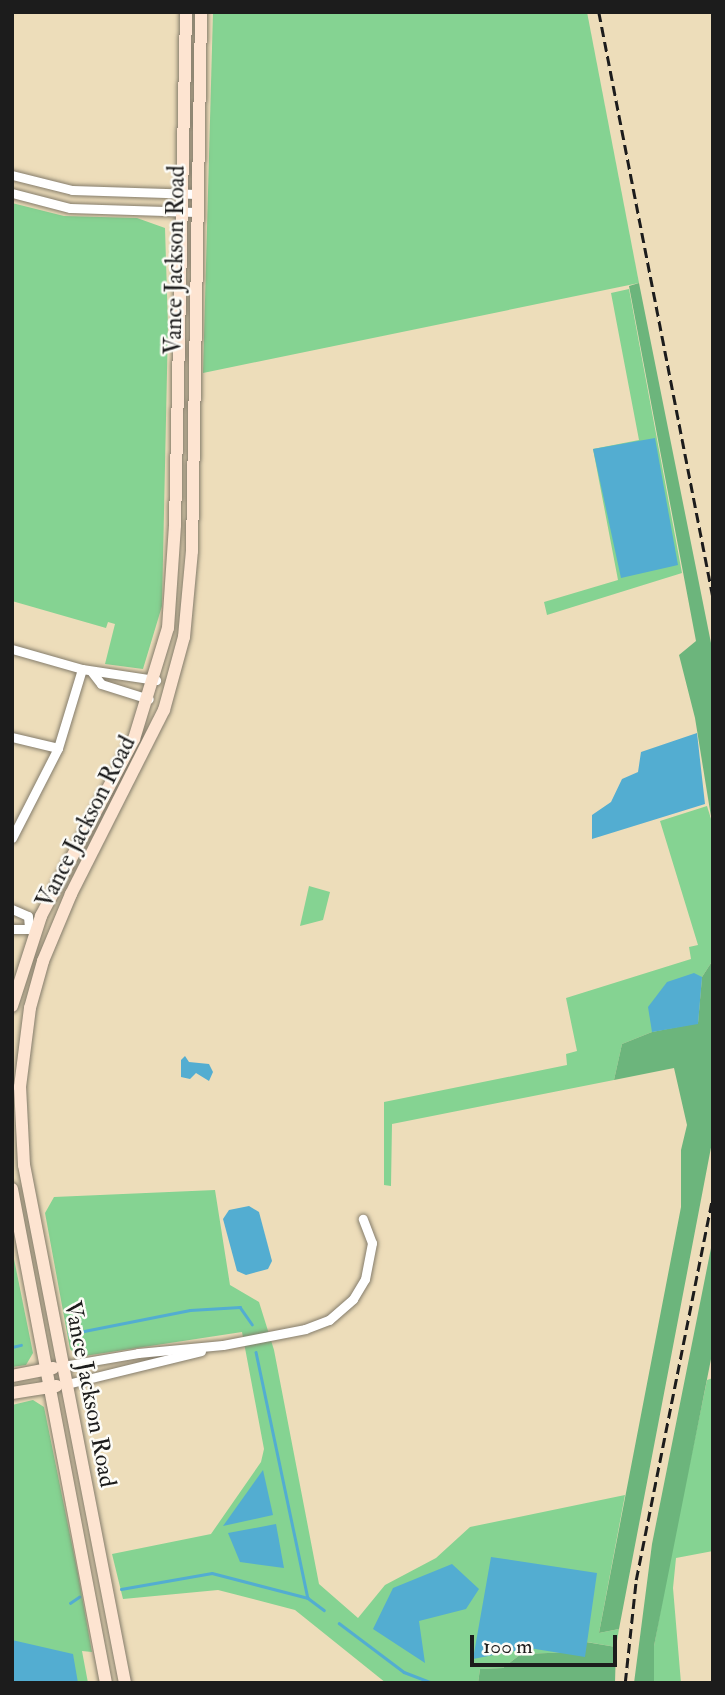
<!DOCTYPE html>
<html>
<head>
<meta charset="utf-8">
<style>
	body { margin:0 }
	#map { position:relative; width:725px; height:1695px; overflow:hidden; background:#edddba; font-family:"IM FELL Double Pica",serif }
	div>[style] { position:absolute }
	[style*='--x'] { left:calc(var(--x)*1px); top:calc(var(--y)*1px); width:calc(var(--w)*1px); rotate:calc(var(--a)*1deg) }
	.green>* { inset:0; background:#85d392 }
	.forest>* { inset:0; background:#6cb57c }
	.water>* { inset:0; background:#53add1 }
	.stream>* { height:2.5px; margin:-1.25px; padding:0 1.25px; transform-origin:1.25px; border-radius:1.25px; background:#53add1 }
	.roads { filter:drop-shadow(0 0 2px #847c6b) drop-shadow(0 0 2px #847c6b) }
	.street>* { height:9px; margin:-4.5px; padding:0 4.5px; transform-origin:4.5px; border-radius:4.5px; background:#fff }
	.secondary>* { height:12px; margin:-6px; padding:0 6px; transform-origin:6px; border-radius:6px; background:#fde4d1 }
	.rail>* { height:2.5px; margin-top:-1.25px; transform-origin:0; background:repeating-linear-gradient(90deg,#1c1c1c 0 10px,transparent 0 15px) }
	span { translate:-50% -50%; white-space:nowrap; text-align:center; line-height:1.15; -webkit-text-stroke:5px #fdfcf7; paint-order:stroke }
	.street-label { font-size:24px; color:#1c1c1c }
	.frame { position:absolute; inset:0; border:14px solid #1c1c1c; pointer-events:none }
	.scale { position:absolute; left:470px; top:1635px; width:147px; height:32px; box-sizing:border-box; border:4px solid #1c1c1c; border-top:0; padding-left:9px; font-size:21px; line-height:24px; white-space:nowrap; color:#1c1c1c; -webkit-text-stroke:5px #fdfcf7; paint-order:stroke }
</style>
</head>
<body>
<div id="map">
	<div class="green">
		<i style="clip-path:polygon(213px 12px,587px 12px,639px 283px,203px 373px)"></i>
		<i style="clip-path:polygon(12px 203px,64px 216px,137px 218px,165px 228px,168px 326px,162px 606px,143px 669px,105px 664px,115px 624px,108px 622px,106px 628px,12px 601px)"></i>
		<i style="clip-path:polygon(629px 289px,682px 573px,547px 615px,544px 602px,618px 580px,593px 449px,639px 440px,611px 293px)"></i>
		<i style="clip-path:polygon(707px 806px,712px 822px,713px 944px,711px 963px,702px 977px,698px 1024px,652px 1032px,622px 1044px,614px 1080px,392px 1124px,391px 1186px,384px 1185px,384px 1102px,567px 1065px,566px 1054px,577px 1051px,566px 998px,691px 959px,689px 947px,698px 945px,660px 821px)"></i>
		<i style="clip-path:polygon(309px 886px,330px 892px,323px 920px,300px 926px)"></i>
		<i style="clip-path:polygon(215px 1190px,230px 1285px,259px 1302px,274px 1350px,319px 1584px,358px 1618px,385px 1585px,436px 1558px,470px 1527px,625px 1495px,599px 1633px,619px 1629px,616px 1647px,581px 1641px,575px 1652px,521px 1654px,503px 1668px,480px 1669px,478px 1683px,386px 1683px,295px 1610px,218px 1590px,123px 1599px,112px 1554px,211px 1534px,261px 1462px,264px 1449px,242px 1332px,78px 1357px,70px 1349px,45px 1213px,54px 1197px)"></i>
		<i style="clip-path:polygon(12px 1249px,33px 1353px,26px 1365px,12px 1367px)"></i>
		<i style="clip-path:polygon(713px 1378px,713px 1551px,676px 1558px,673px 1588px,681px 1683px,654px 1683px,654px 1646px,670px 1558px,707px 1380px)"></i>
		<i style="clip-path:polygon(33px 1400px,44px 1407px,78px 1574px,92px 1652px,82px 1651px,88px 1683px,12px 1683px,12px 1405px)"></i>
	</div>
	<div class="forest">
		<i style="clip-path:polygon(639px 283px,713px 653px,713px 829px,695px 718px,679px 655px,696px 641px,629px 286px)"></i>
		<i style="clip-path:polygon(713px 944px,713px 1137px,619px 1629px,599px 1633px,681px 1207px,681px 1150px,687px 1125px,674px 1068px,614px 1080px,622px 1044px,652px 1032px,698px 1023px,702px 977px,711px 963px)"></i>
		<i style="clip-path:polygon(713px 1238px,713px 1349px,654px 1646px,654px 1683px,634px 1683px,652px 1544px)"></i>
		<i style="clip-path:polygon(580px 1641px,616px 1647px,615px 1683px,478px 1683px,480px 1669px,503px 1668px,521px 1654px,575px 1652px)"></i>
	</div>
	<div class="water">
		<i style="clip-path:polygon(655px 438px,678px 565px,621px 578px,593px 449px)"></i>
		<i style="clip-path:polygon(697px 733px,705px 804px,592px 839px,592px 815px,611px 802px,622px 779px,638px 772px,641px 752px)"></i>
		<i style="clip-path:polygon(694px 973px,702px 977px,698px 1024px,652px 1032px,648px 1007px,667px 982px)"></i>
		<i style="clip-path:polygon(185px 1056px,189px 1062px,209px 1064px,213px 1072px,209px 1081px,196px 1073px,190px 1079px,181px 1077px,181px 1060px)"></i>
		<i style="clip-path:polygon(249px 1206px,259px 1212px,272px 1261px,268px 1269px,246px 1275px,237px 1271px,223px 1219px,229px 1210px)"></i>
		<i style="clip-path:polygon(263px 1470px,273px 1515px,223px 1526px)"></i>
		<i style="clip-path:polygon(276px 1524px,284px 1568px,240px 1562px,228px 1533px)"></i>
		<i style="clip-path:polygon(491px 1557px,597px 1573px,585px 1657px,529px 1648px,473px 1659px)"></i>
		<i style="clip-path:polygon(452px 1564px,479px 1589px,466px 1609px,419px 1621px,425px 1663px,373px 1629px,393px 1588px)"></i>
		<i style="clip-path:polygon(12px 1640px,73px 1654px,78px 1683px,12px 1683px)"></i>
	</div>
	<div class="stream">
		<i style="--x:69;--y:1334;--w:123;--a:-11.2"></i>
		<i style="--x:190;--y:1310;--w:50;--a:-3.4"></i>
		<i style="--x:240;--y:1307;--w:21;--a:55"></i>
		<i style="--x:12;--y:1347;--w:9;--a:-13"></i>
		<i style="--x:256;--y:1352;--w:251;--a:78.1"></i>
		<i style="--x:121;--y:1589;--w:92;--a:-10"></i>
		<i style="--x:212;--y:1573;--w:99;--a:14.6"></i>
		<i style="--x:308;--y:1598;--w:20;--a:37"></i>
		<i style="--x:70;--y:1603;--w:11;--a:-34"></i>
		<i style="--x:339;--y:1623;--w:81;--a:37"></i>
		<i style="--x:404;--y:1672;--w:30;--a:21"></i>
	</div>
	<div class="roads">
		<div class="street">
			<i style="--x:12;--y:175;--w:62;--a:14"></i>
			<i style="--x:72;--y:190;--w:125;--a:1.8"></i>
			<i style="--x:12;--y:193;--w:60;--a:14.5"></i>
			<i style="--x:70;--y:208;--w:126;--a:1.8"></i>
			<i style="--x:12;--y:649;--w:73;--a:15.9"></i>
			<i style="--x:82;--y:669;--w:83;--a:106.9"></i>
			<i style="--x:58;--y:748;--w:47;--a:-166.6"></i>
			<i style="--x:82;--y:669;--w:75;--a:8.5"></i>
			<i style="--x:91;--y:671;--w:16;--a:52"></i>
			<i style="--x:101;--y:684;--w:50;--a:17.4"></i>
			<i style="--x:12;--y:838;--w:101;--a:-62.9"></i>
			<i style="--x:12;--y:909;--w:17;--a:24"></i>
			<i style="--x:28;--y:916;--w:11;--a:85"></i>
			<i style="--x:12;--y:929;--w:22;--a:0"></i>
			<i style="--x:63;--y:1366;--w:76;--a:-9.8"></i>
			<i style="--x:138;--y:1353;--w:85;--a:-5.4"></i>
			<i style="--x:223;--y:1345;--w:84;--a:-11"></i>
			<i style="--x:305;--y:1329;--w:26;--a:-21"></i>
			<i style="--x:329;--y:1320;--w:32;--a:-41"></i>
			<i style="--x:353;--y:1299;--w:23;--a:-59"></i>
			<i style="--x:365;--y:1279;--w:37;--a:-79"></i>
			<i style="--x:372;--y:1243;--w:26;--a:-111"></i>
			<i style="--x:67;--y:1384;--w:138;--a:-13.8"></i>
		</div>
		<div class="secondary">
			<i style="--x:12;--y:1006;--w:95;--a:-72.1"></i>
			<i style="--x:41;--y:916;--w:200;--a:-62.3"></i>
			<i style="--x:134;--y:739;--w:116;--a:-73"></i>
			<i style="--x:168;--y:628;--w:103;--a:-86.1"></i>
			<i style="--x:175;--y:525;--w:513;--a:-88.77"></i>
			<i style="--x:12;--y:1189;--w:503;--a:79.23"></i>
			<i style="--x:12;--y:1376;--w:42;--a:-11"></i>
			<i style="--x:12;--y:1393;--w:45;--a:-9"></i>
			<i style="--x:125;--y:1683;--w:528;--a:-101.03"></i>
			<i style="--x:24;--y:1165;--w:78;--a:-92.9"></i>
			<i style="--x:20;--y:1087;--w:80;--a:-82.8"></i>
			<i style="--x:30;--y:1008;--w:49;--a:-74.5"></i>
			<i style="--x:43;--y:961;--w:73;--a:-67.3"></i>
			<i style="--x:71;--y:894;--w:206;--a:-63.2"></i>
			<i style="--x:164;--y:710;--w:76;--a:-74.7"></i>
			<i style="--x:184;--y:637;--w:86;--a:-84.7"></i>
			<i style="--x:192;--y:551;--w:539;--a:-89.04"></i>
		</div>
	</div>
	<div class="rail">
		<i style="--x:599;--y:12;--w:596;--a:78.97"></i>
		<i style="--x:625;--y:1683;--w:104;--a:-83.9"></i>
		<i style="--x:636;--y:1580;--w:395;--a:-78.7"></i>
	</div>
	<div class="street-label">
		<span style="left:175px;top:260px;rotate:-89deg">Vance Jackson Road</span>
		<span style="left:86px;top:822px;rotate:-63deg">Vance Jackson Road</span>
		<span style="left:90px;top:1394px;rotate:79deg">Vance Jackson Road</span>
	</div>
	<div class="frame"></div>
	<div class="scale">100 m</div>
</div>
</body>
</html>
